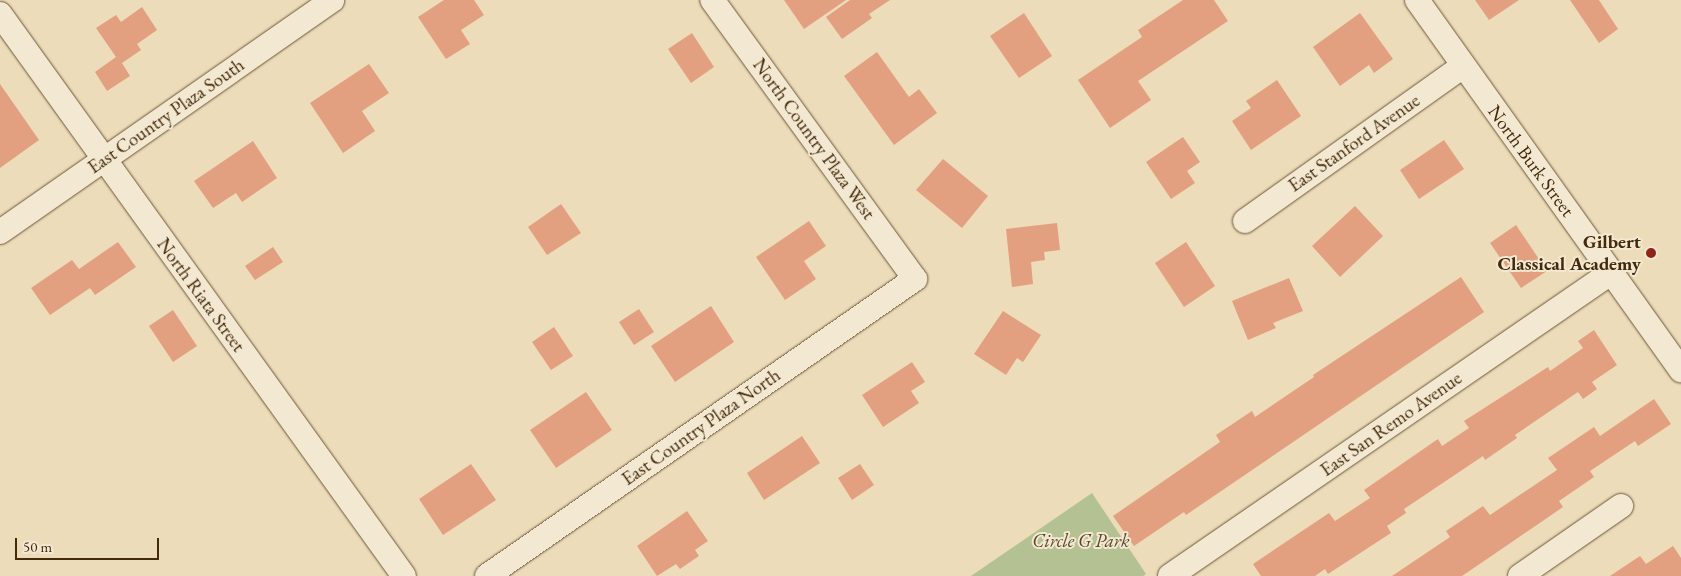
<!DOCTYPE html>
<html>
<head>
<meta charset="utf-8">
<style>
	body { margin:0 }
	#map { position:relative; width:1681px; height:576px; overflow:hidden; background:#ecdcb9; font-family:"EB Garamond",serif }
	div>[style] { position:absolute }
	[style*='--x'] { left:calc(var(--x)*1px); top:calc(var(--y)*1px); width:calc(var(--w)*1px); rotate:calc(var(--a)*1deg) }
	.green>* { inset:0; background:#b4c192 }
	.building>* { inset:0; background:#e3a081 }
	.roads { filter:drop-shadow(0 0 1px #6d5636) drop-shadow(0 0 1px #6d5636) }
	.minor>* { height:24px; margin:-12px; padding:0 12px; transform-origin:12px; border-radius:12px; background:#f3e8d2 }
	.dots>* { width:14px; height:14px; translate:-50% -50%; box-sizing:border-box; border:2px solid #f3e8d2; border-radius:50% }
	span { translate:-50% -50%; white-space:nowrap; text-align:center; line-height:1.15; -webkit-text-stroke:4px #f3e8d2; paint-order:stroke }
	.street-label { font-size:19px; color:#432a0a }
	.poi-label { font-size:19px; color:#432a0a; font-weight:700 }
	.right { translate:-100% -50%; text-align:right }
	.park-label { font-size:19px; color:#5a4825; font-style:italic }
	.scale { position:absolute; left:15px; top:538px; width:144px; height:22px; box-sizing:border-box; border:2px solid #432a0a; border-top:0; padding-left:6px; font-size:15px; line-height:18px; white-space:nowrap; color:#432a0a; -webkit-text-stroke:4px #f3e8d2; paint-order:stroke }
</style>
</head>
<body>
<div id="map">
	<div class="green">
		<i style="clip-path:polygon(1092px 493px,1146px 574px,1143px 576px,971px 576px)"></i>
	</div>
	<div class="building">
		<i style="clip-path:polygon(444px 0,474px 0,484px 15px,461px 30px,470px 44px,446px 59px,418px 17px)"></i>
		<i style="clip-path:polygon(784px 0,846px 0,804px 29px)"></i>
		<i style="clip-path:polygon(850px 0,890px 0,869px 14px,872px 18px,842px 39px,826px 17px)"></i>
		<i style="clip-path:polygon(1183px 0,1214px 0,1228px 21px,1138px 81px,1151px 100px,1110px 128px,1078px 80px,1142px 37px,1138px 30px)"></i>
		<i style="clip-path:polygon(1475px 0,1519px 0,1489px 20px)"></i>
		<i style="clip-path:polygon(1570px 0,1599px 0,1618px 29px,1599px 43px)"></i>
		<i style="clip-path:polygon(142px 7px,157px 30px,137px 44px,141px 50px,122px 63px,130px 76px,107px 91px,95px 72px,116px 57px,96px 28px,116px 15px,121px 22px)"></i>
		<i style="clip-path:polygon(1024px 13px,1052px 56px,1019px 78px,990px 36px)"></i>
		<i style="clip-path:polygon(1360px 13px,1393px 59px,1374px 73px,1369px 65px,1340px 86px,1313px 47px)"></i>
		<i style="clip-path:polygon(692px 33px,714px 67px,691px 83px,668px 49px)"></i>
		<i style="clip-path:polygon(877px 52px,909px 97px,919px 89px,937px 113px,894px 145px,844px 76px)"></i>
		<i style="clip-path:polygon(369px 64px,389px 93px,362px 111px,375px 131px,343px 153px,310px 103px)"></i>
		<i style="clip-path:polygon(1277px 80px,1301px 116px,1251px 150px,1232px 121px,1251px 108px,1246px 101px)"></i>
		<i style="clip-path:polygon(0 84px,39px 140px,0 168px)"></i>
		<i style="clip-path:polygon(1183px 137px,1200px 162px,1187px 171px,1195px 183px,1171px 199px,1146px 162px)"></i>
		<i style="clip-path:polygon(1444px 140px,1464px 169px,1419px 199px,1400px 170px)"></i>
		<i style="clip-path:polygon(253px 141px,277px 178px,242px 202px,236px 193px,213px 208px,194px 181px)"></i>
		<i style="clip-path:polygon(943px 159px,988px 196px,962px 228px,916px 190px)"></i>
		<i style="clip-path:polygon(561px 204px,581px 233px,547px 255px,528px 227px)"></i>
		<i style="clip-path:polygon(1355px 206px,1383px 236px,1340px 277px,1312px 246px)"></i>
		<i style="clip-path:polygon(809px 221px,826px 246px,804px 261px,816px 279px,785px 300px,756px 257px)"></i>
		<i style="clip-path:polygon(1057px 223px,1060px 250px,1044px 252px,1045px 260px,1031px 262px,1033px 284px,1012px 287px,1006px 229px)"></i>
		<i style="clip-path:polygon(1516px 225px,1547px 271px,1521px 288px,1490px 243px)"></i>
		<i style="clip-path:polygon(118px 242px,136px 267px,95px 295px,90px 288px,50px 315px,31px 288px,72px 260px,79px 269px)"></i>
		<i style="clip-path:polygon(1186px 242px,1215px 286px,1184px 307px,1155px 263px)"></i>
		<i style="clip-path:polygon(273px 247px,283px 262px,255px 280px,245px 266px)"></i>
		<i style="clip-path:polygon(1461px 277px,1484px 312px,1186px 515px,1184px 512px,1134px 546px,1113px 516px,1220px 442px,1216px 435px,1252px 411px,1255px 417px,1314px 377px,1313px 375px)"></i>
		<i style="clip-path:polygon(1289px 278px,1303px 311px,1273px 323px,1276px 328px,1248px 340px,1232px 301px)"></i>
		<i style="clip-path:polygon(711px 306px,734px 342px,675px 382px,651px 346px)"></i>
		<i style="clip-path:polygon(639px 309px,654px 332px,634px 345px,619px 322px)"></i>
		<i style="clip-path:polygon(173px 310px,197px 346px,173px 362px,149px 326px)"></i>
		<i style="clip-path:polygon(1003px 311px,1041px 335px,1023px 362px,1017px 358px,1006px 375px,974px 354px)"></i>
		<i style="clip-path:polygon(554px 327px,573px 356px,551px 370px,532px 342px)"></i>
		<i style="clip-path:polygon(1594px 330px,1617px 365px,1592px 382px,1597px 389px,1583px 399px,1578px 392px,1515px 435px,1517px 438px,1485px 460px,1483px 456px,1404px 509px,1406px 513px,1387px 526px,1391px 533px,1328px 574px,1325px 569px,1315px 576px,1261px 576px,1253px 564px,1329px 513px,1335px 521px,1370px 498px,1364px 490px,1438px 439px,1442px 446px,1469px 428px,1464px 421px,1548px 367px,1550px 371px,1583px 348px,1578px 341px)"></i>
		<i style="clip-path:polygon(912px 362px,925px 382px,911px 391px,919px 403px,883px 427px,862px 395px)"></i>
		<i style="clip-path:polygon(586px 392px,612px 430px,556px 468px,530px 430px)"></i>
		<i style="clip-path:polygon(1654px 399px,1671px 424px,1638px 446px,1635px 441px,1590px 471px,1594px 477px,1559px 501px,1563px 507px,1509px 544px,1462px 576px,1392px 576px,1450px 537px,1446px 531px,1483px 506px,1490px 515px,1557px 470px,1548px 458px,1594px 427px,1600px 436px)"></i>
		<i style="clip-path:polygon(802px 436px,820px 463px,764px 500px,747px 473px)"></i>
		<i style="clip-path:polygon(471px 464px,496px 500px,443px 535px,419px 499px)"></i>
		<i style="clip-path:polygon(860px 464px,874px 485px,852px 500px,838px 478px)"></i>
		<i style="clip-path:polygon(687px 511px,708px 541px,695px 550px,699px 556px,680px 569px,676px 564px,657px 576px,637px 546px)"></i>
		<i style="clip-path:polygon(1673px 546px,1681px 558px,1681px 576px,1610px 576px,1640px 556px,1646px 564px)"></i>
	</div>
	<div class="roads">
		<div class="minor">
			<i style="--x:1417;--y:0;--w:455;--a:54.5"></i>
			<i style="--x:0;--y:14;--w:692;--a:54.29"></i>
			<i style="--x:1245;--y:221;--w:267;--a:-35.4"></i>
			<i style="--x:0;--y:232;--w:405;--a:-34.9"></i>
			<i style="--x:487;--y:576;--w:521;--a:-34.76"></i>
			<i style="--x:915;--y:279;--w:345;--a:-126"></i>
			<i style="--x:1170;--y:576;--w:536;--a:-34.52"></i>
			<i style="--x:1520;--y:576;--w:123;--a:-34.7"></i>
		</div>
	</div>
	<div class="dots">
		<i style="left:1651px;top:253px;background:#8f2418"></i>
	</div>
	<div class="street-label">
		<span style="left:166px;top:116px;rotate:-35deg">East Country Plaza South</span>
		<span style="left:814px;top:139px;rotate:54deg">North Country Plaza West</span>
		<span style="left:1354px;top:143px;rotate:-35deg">East Stanford Avenue</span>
		<span style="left:1531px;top:161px;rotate:54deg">North Burk Street</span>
		<span style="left:201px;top:295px;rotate:54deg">North Riata Street</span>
		<span style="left:1391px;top:424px;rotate:-35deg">East San Remo Avenue</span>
		<span style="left:701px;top:427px;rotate:-35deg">East Country Plaza North</span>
	</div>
	<div class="poi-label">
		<span class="right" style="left:1641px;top:253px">Gilbert<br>Classical Academy</span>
	</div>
	<div class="park-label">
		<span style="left:1081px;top:541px">Circle G Park</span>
	</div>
	<div class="scale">50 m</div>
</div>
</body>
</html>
